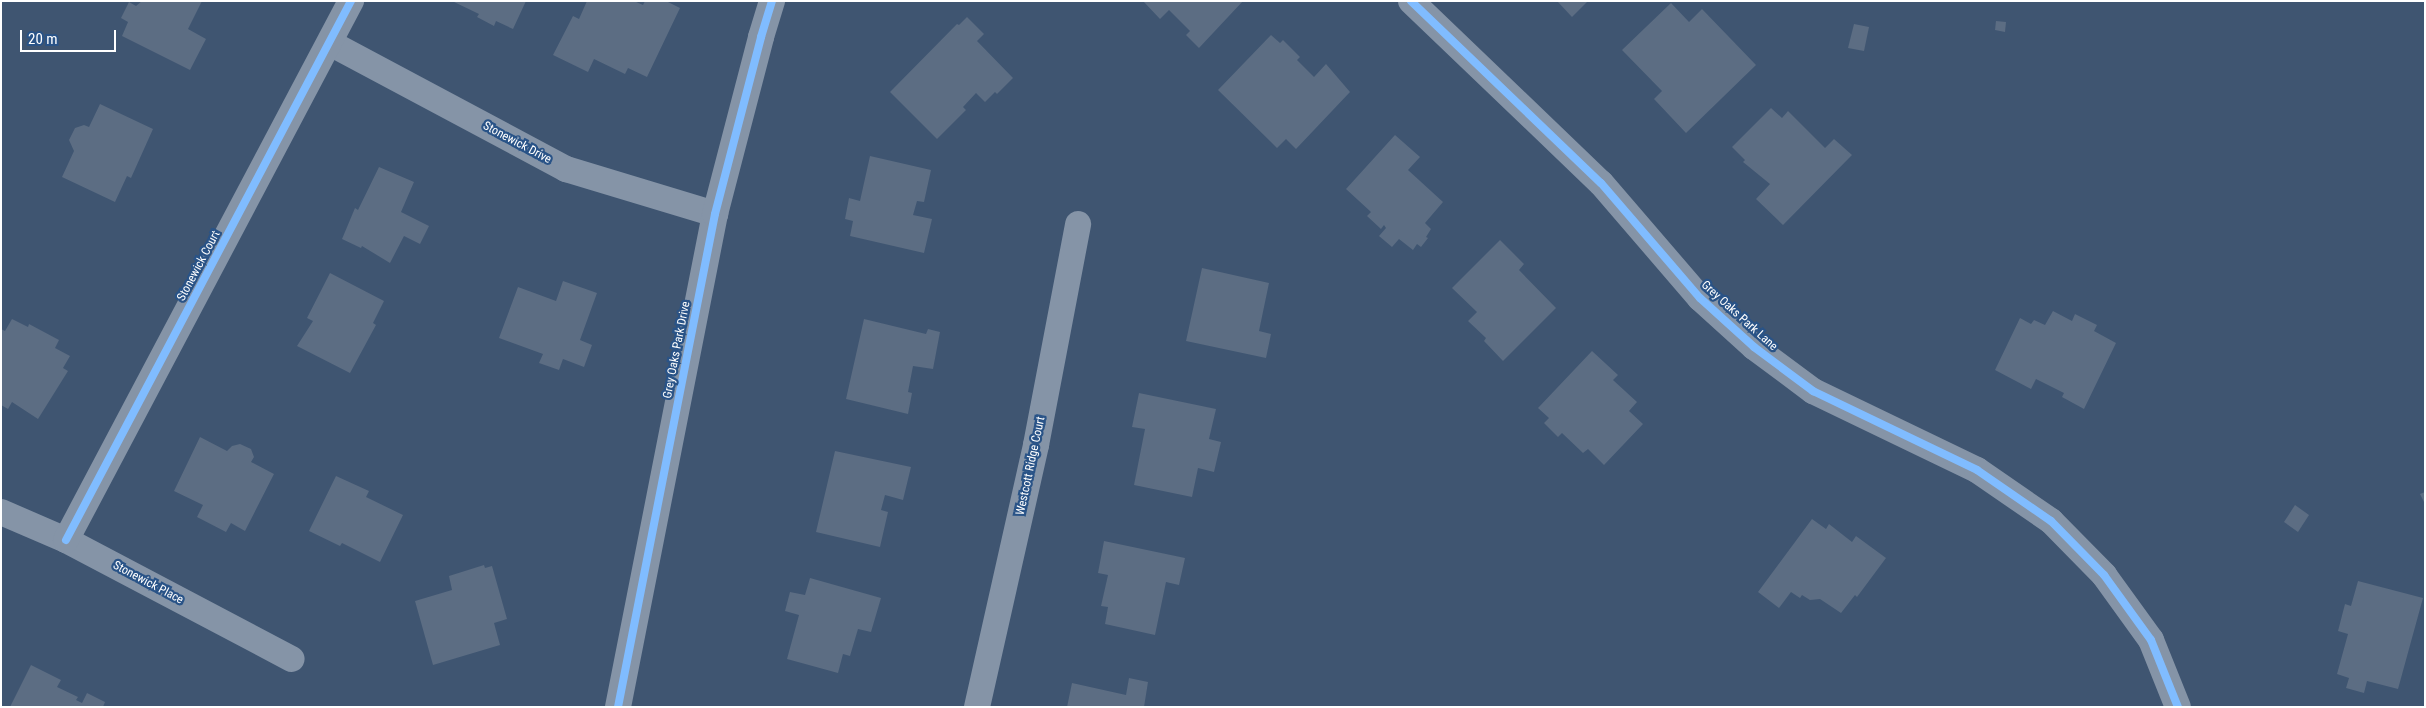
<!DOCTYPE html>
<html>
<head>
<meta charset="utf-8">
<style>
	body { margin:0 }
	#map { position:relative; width:2426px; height:708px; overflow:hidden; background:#3f5571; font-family:"Roboto Condensed",sans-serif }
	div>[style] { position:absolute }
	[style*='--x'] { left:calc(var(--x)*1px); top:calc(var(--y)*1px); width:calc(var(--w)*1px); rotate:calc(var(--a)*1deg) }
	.building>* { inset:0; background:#5c6d83 }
	.minor>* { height:26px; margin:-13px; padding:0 13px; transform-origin:13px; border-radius:13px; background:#8594a7 }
	.cycleway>* { height:8px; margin:-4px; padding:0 4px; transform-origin:4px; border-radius:4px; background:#80bcff }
	span { translate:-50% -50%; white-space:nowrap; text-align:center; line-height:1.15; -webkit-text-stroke:4.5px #295387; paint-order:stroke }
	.street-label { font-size:12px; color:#fff }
	.frame { position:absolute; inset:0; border:2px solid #fff; pointer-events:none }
	.scale { position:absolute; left:20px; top:30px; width:96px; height:22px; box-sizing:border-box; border:2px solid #fff; border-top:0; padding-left:6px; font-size:15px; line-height:18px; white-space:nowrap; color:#fff; -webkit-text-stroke:4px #295387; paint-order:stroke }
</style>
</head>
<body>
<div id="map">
	<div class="building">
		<i style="clip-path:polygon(142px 1px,202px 1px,188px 29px,206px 39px,190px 70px,122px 36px,128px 22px,121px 18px,129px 2px,136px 6px)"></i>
		<i style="clip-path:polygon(452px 1px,526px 1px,513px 29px,496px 21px,494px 26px,477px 17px,479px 14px)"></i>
		<i style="clip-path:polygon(587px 1px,634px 1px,643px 5px,645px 1px,666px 1px,680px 8px,647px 77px,628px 68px,625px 74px,594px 59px,588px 72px,553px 55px,573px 16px,579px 19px)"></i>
		<i style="clip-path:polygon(1143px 1px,1243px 1px,1199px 48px,1186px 35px,1190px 31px,1169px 10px,1160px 19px)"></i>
		<i style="clip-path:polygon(1557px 1px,1588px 1px,1572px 17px)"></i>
		<i style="clip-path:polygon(1671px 3px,1689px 22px,1702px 9px,1756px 65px,1686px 133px,1654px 99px,1662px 91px,1622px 50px)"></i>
		<i style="clip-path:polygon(967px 17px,984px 34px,977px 41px,1013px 78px,997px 94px,995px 92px,985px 102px,976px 93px,963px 107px,966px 110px,937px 139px,890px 92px,957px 24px,959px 25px)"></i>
		<i style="clip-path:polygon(1996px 21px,2006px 22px,2005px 32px,1995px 30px)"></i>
		<i style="clip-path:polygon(1854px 24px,1869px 27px,1864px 51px,1848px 48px)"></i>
		<i style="clip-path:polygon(1271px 35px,1280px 43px,1283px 40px,1300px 57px,1297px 60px,1314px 77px,1326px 64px,1350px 92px,1296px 149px,1286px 139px,1277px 148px,1218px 90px)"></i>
		<i style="clip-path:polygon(100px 104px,153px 129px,131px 178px,127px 176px,115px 202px,62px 177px,74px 151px,69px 140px,75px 128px,84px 125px,89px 127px)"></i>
		<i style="clip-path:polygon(1771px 108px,1782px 118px,1788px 111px,1825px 148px,1834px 139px,1852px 155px,1783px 225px,1756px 199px,1770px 184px,1743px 162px,1745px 160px,1732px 147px)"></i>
		<i style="clip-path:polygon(1395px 135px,1420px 157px,1408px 170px,1443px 202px,1425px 223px,1431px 229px,1426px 237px,1428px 238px,1421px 247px,1417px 244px,1413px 250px,1399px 239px,1392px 247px,1379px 236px,1386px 228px,1384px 225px,1381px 229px,1367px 216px,1371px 212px,1346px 189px)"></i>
		<i style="clip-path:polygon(870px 156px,931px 170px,924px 202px,917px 201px,913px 215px,932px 219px,924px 253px,850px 236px,853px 221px,845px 219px,849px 198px,860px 201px)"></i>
		<i style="clip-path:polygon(379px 167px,414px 182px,401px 212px,429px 226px,420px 244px,404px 236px,390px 263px,362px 246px,361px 248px,342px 239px,355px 208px,358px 210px)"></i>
		<i style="clip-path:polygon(1500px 240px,1524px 264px,1519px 270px,1556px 308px,1503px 361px,1484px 341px,1486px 338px,1468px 321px,1477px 312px,1452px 288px)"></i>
		<i style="clip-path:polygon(1202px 268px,1269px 283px,1259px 331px,1271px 334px,1266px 358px,1186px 341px)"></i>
		<i style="clip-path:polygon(330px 273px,384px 301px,373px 323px,376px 325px,350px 373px,297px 346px,313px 321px,307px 318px)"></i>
		<i style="clip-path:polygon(563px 281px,597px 293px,580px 340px,592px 345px,584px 367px,563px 359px,559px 370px,539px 363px,543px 354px,499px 338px,518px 287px,556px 301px)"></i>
		<i style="clip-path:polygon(2053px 311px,2072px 321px,2075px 314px,2097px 325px,2094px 331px,2116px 343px,2084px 409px,2062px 397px,2064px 393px,2036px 379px,2031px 389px,1995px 370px,2020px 318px,2031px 324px,2034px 320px,2045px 325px)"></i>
		<i style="clip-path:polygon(12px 319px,28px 327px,29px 324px,59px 340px,55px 348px,70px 356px,63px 368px,68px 371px,38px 419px,12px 402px,8px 409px,1px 405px,1px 329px,5px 331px)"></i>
		<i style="clip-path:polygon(864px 319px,926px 334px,928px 329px,940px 332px,933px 369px,913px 366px,908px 392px,912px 393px,908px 414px,846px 399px)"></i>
		<i style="clip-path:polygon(1592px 351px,1618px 375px,1613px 380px,1637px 402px,1629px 411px,1643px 424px,1604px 465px,1588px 449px,1583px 453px,1562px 433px,1558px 437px,1544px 423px,1549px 418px,1538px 408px)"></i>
		<i style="clip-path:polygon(1139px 393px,1216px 409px,1209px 439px,1221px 442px,1214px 472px,1198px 468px,1192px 497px,1134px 485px,1145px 429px,1132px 427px)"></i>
		<i style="clip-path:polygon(200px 437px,227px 451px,232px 446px,240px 444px,251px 449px,254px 457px,251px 462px,274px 474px,245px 531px,231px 523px,226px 532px,197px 517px,203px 505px,174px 491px)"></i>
		<i style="clip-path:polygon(835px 451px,911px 467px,903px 500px,885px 495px,881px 510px,888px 512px,880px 547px,816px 532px)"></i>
		<i style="clip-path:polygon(336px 476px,369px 491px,366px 497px,403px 515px,380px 562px,342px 543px,340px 546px,309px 531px)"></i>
		<i style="clip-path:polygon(2425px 492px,2425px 504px,2420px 494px)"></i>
		<i style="clip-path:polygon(2295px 505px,2309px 515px,2298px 532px,2284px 522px)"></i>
		<i style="clip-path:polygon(1812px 519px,1826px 529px,1829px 524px,1852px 542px,1856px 536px,1886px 558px,1857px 597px,1855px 595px,1841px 613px,1820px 599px,1810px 600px,1802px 595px,1800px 598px,1791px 592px,1779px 608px,1758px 592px)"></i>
		<i style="clip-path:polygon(1104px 541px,1185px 558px,1179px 585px,1166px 582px,1155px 635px,1105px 624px,1108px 607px,1101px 606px,1108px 575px,1098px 573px)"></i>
		<i style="clip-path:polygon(484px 565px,485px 568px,492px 566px,507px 619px,494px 623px,500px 645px,433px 665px,415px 601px,452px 590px,449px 576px)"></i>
		<i style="clip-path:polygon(810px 578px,881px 598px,871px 632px,858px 629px,850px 656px,843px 654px,838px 673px,787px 659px,799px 615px,785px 611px,790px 592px,805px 595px)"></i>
		<i style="clip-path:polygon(2358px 581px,2423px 598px,2398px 689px,2367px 681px,2364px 693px,2346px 688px,2349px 678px,2337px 674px,2348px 634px,2338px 631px,2345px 604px,2351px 606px)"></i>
		<i style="clip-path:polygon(31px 665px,61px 680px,57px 687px,78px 697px,76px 700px,82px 703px,87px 693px,105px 702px,103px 707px,10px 707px)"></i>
		<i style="clip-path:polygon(1129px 678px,1148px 682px,1144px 707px,1067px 707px,1072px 683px,1126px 695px)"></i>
	</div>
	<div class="minor">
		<i style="--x:1411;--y:1;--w:263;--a:43.8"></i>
		<i style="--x:1601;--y:183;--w:152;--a:49.3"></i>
		<i style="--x:1700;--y:298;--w:73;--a:42.2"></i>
		<i style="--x:1754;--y:347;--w:74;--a:36.7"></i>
		<i style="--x:1813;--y:391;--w:182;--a:25.7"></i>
		<i style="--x:1977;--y:470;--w:90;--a:34.6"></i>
		<i style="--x:2051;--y:521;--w:76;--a:45.5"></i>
		<i style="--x:2104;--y:575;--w:80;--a:54.1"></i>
		<i style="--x:2151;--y:640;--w:72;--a:68.1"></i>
		<i style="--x:330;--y:43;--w:268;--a:28.1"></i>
		<i style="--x:566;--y:169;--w:156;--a:16.8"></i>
		<i style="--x:1;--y:512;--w:71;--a:23.3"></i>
		<i style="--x:66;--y:540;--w:255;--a:27.8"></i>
		<i style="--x:66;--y:540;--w:610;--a:-62.13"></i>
		<i style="--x:618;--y:707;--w:502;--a:-78.87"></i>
		<i style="--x:715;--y:214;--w:183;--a:-75.4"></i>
		<i style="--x:761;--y:37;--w:38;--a:-73"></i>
		<i style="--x:977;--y:707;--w:269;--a:-77.3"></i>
		<i style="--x:1036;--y:445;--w:225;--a:-79.2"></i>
	</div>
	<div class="cycleway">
		<i style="--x:1411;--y:1;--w:263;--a:43.8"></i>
		<i style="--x:1601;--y:183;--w:152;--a:49.3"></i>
		<i style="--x:1700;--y:298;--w:73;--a:42.2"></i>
		<i style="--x:1754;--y:347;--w:74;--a:36.7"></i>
		<i style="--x:1813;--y:391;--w:182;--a:25.7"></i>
		<i style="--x:1977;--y:470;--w:90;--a:34.6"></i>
		<i style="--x:2051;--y:521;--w:76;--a:45.5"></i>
		<i style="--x:2104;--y:575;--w:80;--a:54.1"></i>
		<i style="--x:2151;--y:640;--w:72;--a:68.1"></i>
		<i style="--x:66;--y:540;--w:610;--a:-62.13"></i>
		<i style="--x:618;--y:707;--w:502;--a:-78.87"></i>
		<i style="--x:715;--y:214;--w:183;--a:-75.4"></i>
		<i style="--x:761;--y:37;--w:38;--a:-73"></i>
	</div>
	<div class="street-label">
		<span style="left:517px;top:143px;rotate:28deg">Stonewick Drive</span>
		<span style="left:199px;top:266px;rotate:-62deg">Stonewick Court</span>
		<span style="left:1739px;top:316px;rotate:42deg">Grey Oaks Park Lane</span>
		<span style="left:677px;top:350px;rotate:-79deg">Grey Oaks Park Drive</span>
		<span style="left:1031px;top:466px;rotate:-78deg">Westcott Ridge Court</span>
		<span style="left:148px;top:583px;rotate:28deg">Stonewick Place</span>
	</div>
	<div class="frame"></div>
	<div class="scale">20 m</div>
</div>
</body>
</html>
